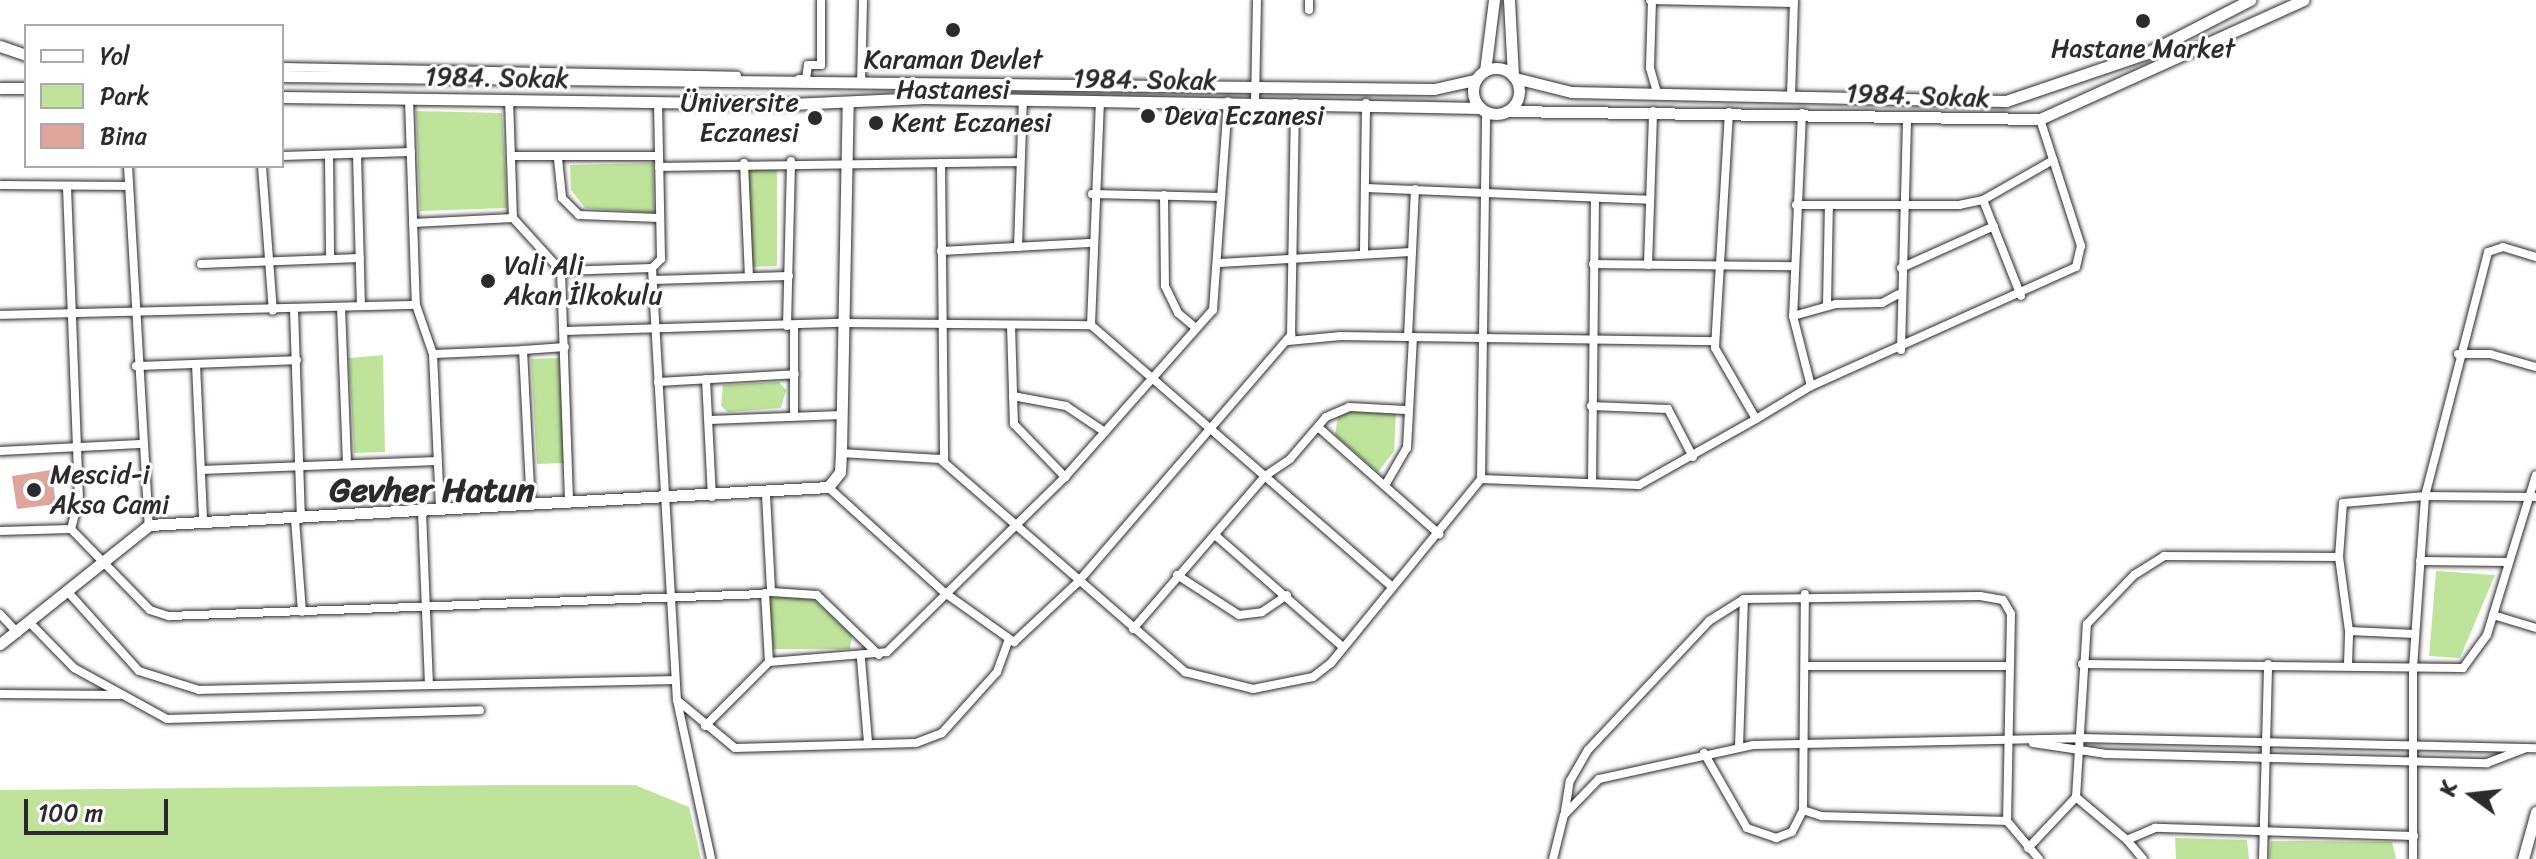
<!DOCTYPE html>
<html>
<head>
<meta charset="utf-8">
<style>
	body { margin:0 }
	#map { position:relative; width:2536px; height:859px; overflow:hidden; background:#fff; font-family:Sriracha,sans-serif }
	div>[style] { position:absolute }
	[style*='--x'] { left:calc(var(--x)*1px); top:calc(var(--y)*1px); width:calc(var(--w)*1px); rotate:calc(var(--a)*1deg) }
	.green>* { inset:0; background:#c0e39c }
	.building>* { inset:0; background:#dfa59d }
	.roads { filter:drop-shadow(0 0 2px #2b2b2b) drop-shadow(0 0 2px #2b2b2b) }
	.street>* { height:8px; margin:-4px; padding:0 4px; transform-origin:4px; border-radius:4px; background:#fff }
	.secondary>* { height:11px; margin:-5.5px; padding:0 5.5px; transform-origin:5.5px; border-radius:5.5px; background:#fff }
	.secondary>.ring { margin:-5.5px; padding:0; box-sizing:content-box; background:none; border:11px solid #fff; border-radius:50% }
	.dots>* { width:22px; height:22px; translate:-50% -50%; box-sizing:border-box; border:4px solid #fff; border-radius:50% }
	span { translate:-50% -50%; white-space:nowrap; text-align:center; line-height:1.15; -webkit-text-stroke:6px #fff; paint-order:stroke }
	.poi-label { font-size:26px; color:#2b2b2b }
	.right { translate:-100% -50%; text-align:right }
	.left { translate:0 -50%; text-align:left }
	.street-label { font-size:26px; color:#2b2b2b }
	.district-label { font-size:34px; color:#2b2b2b; font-weight:700 }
	.legend { position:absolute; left:24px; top:24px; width:260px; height:144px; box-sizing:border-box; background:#fff; border:2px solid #aaa; margin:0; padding:10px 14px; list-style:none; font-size:24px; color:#2b2b2b }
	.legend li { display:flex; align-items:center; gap:16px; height:40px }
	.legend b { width:40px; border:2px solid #aaa }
	.north { position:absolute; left:2432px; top:755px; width:80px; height:80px; -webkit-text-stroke:6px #fff; paint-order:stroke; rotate:285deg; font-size:22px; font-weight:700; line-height:32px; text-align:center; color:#2b2b2b }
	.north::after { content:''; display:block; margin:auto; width:28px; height:36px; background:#2b2b2b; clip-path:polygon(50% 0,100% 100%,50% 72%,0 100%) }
	.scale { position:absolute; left:24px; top:799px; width:144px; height:36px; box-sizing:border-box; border:4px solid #2b2b2b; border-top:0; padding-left:10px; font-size:24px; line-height:28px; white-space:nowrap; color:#2b2b2b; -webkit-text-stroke:6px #fff; paint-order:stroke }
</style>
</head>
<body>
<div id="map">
	<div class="green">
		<i style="clip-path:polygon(416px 111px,502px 113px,507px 208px,420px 211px)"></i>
		<i style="clip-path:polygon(653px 163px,654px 213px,585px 208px,571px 190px,570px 165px)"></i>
		<i style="clip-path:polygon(777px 166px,777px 266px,750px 267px,746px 169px)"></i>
		<i style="clip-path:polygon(383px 355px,385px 452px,354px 453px,349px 358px)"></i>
		<i style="clip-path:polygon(560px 358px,564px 463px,537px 464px,531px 359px)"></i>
		<i style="clip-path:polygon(779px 382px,786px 390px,781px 408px,728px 412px,721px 406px,723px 385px)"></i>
		<i style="clip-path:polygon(1339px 410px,1396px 412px,1394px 451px,1378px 472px,1335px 435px)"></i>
		<i style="clip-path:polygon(2436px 571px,2495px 575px,2460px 658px,2429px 656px)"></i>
		<i style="clip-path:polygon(775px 595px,808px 595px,852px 635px,850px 649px,773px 649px,768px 599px)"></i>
		<i style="clip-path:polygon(519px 785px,635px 785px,689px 807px,701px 859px,0 859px,0 790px)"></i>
		<i style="clip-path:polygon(2175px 838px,2247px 840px,2249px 859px,2176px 859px)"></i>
		<i style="clip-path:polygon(2271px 841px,2392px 842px,2396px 859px,2269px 859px)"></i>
	</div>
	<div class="building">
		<i style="clip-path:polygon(51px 470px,56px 504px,17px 509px,12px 476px)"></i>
	</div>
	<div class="roads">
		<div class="street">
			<i style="--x:1650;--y:0;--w:144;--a:1.2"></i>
			<i style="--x:1652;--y:0;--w:68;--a:91.7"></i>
			<i style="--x:1650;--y:68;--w:26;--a:74"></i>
			<i style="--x:1309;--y:10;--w:10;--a:-90"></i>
			<i style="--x:282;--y:67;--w:455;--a:1.1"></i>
			<i style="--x:799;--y:79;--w:7;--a:0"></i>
			<i style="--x:806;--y:79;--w:14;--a:-82"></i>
			<i style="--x:808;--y:65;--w:13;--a:0"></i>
			<i style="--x:821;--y:65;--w:65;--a:-90"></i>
			<i style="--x:861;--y:84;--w:84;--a:-88.6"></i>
			<i style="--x:1791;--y:96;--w:96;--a:-88.2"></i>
			<i style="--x:409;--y:99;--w:206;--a:88.1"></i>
			<i style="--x:416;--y:305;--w:52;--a:70.9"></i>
			<i style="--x:433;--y:354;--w:157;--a:87.4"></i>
			<i style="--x:509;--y:99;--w:119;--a:88.1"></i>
			<i style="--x:513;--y:218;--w:72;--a:47.8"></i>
			<i style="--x:561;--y:271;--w:233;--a:88"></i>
			<i style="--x:658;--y:102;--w:157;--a:88.9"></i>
			<i style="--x:661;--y:259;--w:13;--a:135"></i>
			<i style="--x:652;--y:268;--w:433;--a:86.7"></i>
			<i style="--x:677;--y:700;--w:75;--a:39.6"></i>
			<i style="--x:735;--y:748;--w:181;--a:-1.6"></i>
			<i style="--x:916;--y:743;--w:28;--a:-21"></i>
			<i style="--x:942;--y:733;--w:82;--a:-48"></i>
			<i style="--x:997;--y:672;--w:33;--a:-70"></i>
			<i style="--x:1255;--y:103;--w:103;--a:-88.9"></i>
			<i style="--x:1729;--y:112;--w:236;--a:93.4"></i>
			<i style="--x:1715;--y:348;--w:82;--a:60"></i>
			<i style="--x:1756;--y:419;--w:64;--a:-31"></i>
			<i style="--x:1802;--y:113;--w:203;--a:92.5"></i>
			<i style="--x:1793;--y:316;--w:72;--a:75.6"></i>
			<i style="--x:1811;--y:386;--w:290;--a:-24.2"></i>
			<i style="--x:2076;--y:267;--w:22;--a:-77"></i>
			<i style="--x:2081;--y:246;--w:133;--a:-107.9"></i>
			<i style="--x:357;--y:154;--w:152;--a:88.5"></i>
			<i style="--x:329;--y:155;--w:103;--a:89.4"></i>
			<i style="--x:282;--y:156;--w:129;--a:-1.8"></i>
			<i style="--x:511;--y:156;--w:148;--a:0"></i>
			<i style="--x:558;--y:159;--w:39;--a:84"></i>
			<i style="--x:562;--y:198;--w:24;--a:45"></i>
			<i style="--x:579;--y:215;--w:80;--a:2.1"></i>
			<i style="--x:744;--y:163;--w:114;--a:87.5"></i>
			<i style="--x:941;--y:163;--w:299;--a:89.4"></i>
			<i style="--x:128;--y:166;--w:360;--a:86.7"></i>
			<i style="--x:262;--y:166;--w:145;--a:85.7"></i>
			<i style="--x:659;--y:167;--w:360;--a:-0.8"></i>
			<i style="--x:0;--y:185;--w:129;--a:0.4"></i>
			<i style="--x:1366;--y:188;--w:283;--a:2.4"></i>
			<i style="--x:1092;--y:194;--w:129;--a:1.3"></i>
			<i style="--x:1164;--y:195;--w:91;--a:89.4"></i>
			<i style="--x:1165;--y:286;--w:30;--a:64"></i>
			<i style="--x:1178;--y:313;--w:23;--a:40"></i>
			<i style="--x:1983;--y:200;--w:103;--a:68.4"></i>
			<i style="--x:1796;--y:205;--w:163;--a:0"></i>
			<i style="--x:1959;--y:205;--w:25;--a:-12"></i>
			<i style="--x:1983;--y:200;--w:81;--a:-29.7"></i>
			<i style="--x:413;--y:223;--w:100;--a:-2.9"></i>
			<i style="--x:1018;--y:247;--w:147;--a:-88.1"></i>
			<i style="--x:1364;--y:250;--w:147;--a:-89.2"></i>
			<i style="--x:941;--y:251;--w:148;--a:-3.1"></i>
			<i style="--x:1220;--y:263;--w:191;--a:-3.3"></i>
			<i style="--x:201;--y:264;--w:159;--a:-2.2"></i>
			<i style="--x:1593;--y:264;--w:200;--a:0.6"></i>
			<i style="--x:1648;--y:265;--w:154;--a:-88.1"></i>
			<i style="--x:1901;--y:268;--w:102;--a:-24.3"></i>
			<i style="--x:561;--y:271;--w:91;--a:-1.9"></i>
			<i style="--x:653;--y:280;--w:136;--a:-1.7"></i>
			<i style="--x:1827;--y:305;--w:100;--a:-88.9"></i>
			<i style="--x:341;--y:307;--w:157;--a:87.8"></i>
			<i style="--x:294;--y:309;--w:210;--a:88.1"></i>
			<i style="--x:0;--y:315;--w:416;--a:-1.4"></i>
			<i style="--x:1793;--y:316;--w:45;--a:-15.6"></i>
			<i style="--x:1836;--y:304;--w:46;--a:-1.2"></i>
			<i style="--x:1882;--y:303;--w:19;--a:-28"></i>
			<i style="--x:1011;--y:325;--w:99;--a:88.3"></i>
			<i style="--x:1014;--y:424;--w:74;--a:46.1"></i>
			<i style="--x:1091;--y:325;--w:223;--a:-87.7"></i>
			<i style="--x:787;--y:326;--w:165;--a:-88.6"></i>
			<i style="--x:565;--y:331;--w:277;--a:-1.7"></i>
			<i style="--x:842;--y:323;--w:249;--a:0.5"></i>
			<i style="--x:1091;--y:325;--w:398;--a:41"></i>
			<i style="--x:1408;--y:337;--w:148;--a:-87.3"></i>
			<i style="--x:1288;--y:341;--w:53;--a:-5.4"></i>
			<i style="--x:1341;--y:336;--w:374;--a:0.8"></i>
			<i style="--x:523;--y:350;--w:42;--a:-4.1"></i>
			<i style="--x:1901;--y:350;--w:229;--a:-88.5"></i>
			<i style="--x:433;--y:354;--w:90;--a:-2.5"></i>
			<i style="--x:523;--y:350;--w:156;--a:87.1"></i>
			<i style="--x:2458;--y:354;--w:32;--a:0"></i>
			<i style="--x:2490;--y:354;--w:48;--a:15.8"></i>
			<i style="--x:196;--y:364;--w:157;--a:87.4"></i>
			<i style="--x:136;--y:366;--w:161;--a:-2.1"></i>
			<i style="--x:706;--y:379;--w:118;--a:87.1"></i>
			<i style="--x:658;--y:382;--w:137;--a:-3.3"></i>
			<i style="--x:1013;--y:396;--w:54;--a:10.7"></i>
			<i style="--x:1066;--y:406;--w:47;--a:33.7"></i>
			<i style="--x:1591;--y:406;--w:77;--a:2.2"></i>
			<i style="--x:1668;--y:409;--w:54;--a:62.5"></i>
			<i style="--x:794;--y:416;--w:91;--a:-90"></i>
			<i style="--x:709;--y:420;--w:133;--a:-2.2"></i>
			<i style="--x:1318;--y:427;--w:162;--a:41.5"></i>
			<i style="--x:0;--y:451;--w:140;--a:-2.9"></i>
			<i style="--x:841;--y:453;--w:99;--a:3.5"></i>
			<i style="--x:940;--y:459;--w:325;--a:41"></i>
			<i style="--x:1185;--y:672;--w:70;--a:14"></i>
			<i style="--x:1253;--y:689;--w:61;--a:-11.3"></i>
			<i style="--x:1313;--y:677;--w:23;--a:-38"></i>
			<i style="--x:1331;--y:663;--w:237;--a:-50.8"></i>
			<i style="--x:1481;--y:479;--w:367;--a:-89.2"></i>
			<i style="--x:201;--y:470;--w:236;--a:-2.2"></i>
			<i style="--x:1481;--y:479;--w:158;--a:2.2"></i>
			<i style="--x:1639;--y:485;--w:134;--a:-29.4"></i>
			<i style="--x:1387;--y:482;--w:39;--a:-60"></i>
			<i style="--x:1407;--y:448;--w:111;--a:-86.9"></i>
			<i style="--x:1592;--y:483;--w:284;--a:-89.4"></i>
			<i style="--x:828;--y:487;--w:158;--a:42.2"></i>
			<i style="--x:945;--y:593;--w:85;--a:35.4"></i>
			<i style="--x:1014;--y:642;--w:86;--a:-43.1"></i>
			<i style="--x:1077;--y:583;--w:328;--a:-49.2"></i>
			<i style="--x:1291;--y:335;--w:232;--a:-89"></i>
			<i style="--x:766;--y:495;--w:97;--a:87"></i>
			<i style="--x:771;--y:592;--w:46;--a:3.7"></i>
			<i style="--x:817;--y:595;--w:86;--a:44.1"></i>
			<i style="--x:422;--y:511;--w:174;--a:87.7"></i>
			<i style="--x:295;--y:519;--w:93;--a:85.7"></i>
			<i style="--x:71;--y:529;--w:113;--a:45.7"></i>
			<i style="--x:150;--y:610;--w:20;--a:18"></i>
			<i style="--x:169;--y:616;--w:593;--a:-2.12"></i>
			<i style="--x:0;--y:531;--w:71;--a:-1.6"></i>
			<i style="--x:71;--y:529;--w:30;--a:-75"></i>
			<i style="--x:79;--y:500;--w:314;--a:-92.2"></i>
			<i style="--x:1215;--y:535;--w:171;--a:41.2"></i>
			<i style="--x:2339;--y:557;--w:54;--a:-85.8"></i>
			<i style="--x:2343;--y:503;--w:82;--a:-4.9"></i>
			<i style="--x:2425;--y:496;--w:252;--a:-75.5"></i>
			<i style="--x:2488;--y:252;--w:16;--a:-18"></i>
			<i style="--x:2503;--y:247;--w:34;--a:17"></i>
			<i style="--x:2420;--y:561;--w:88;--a:0.7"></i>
			<i style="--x:1177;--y:575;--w:74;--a:32.8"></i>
			<i style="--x:1239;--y:615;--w:23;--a:-7"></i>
			<i style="--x:1262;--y:612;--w:30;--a:-34"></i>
			<i style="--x:68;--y:592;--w:106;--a:48.1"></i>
			<i style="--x:139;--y:671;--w:63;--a:17.6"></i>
			<i style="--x:199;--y:690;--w:475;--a:-1.2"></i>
			<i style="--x:0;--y:614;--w:26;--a:47"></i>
			<i style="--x:2493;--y:615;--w:45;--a:16.8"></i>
			<i style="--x:30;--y:623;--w:63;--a:45.6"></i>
			<i style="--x:74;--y:668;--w:106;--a:28.7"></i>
			<i style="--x:167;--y:719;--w:313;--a:-1.6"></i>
			<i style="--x:1133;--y:629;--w:202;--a:-49.2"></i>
			<i style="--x:1265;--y:476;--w:30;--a:-34"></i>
			<i style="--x:1290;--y:459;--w:55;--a:-49.4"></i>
			<i style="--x:1326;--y:417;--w:25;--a:-23"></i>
			<i style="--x:1349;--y:407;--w:57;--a:3"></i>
			<i style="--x:861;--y:659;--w:84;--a:85.2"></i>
			<i style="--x:769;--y:662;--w:118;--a:-4.8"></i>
			<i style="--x:887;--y:652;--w:250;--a:-44.5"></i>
			<i style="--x:1065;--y:477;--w:223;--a:-48.5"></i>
			<i style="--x:1213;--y:310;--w:209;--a:-85.9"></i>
			<i style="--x:2082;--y:664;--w:381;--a:0.6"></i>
			<i style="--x:2463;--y:668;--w:41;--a:-54"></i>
			<i style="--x:2487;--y:635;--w:167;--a:-73"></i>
			<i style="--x:2348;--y:664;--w:33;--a:-88"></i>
			<i style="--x:1806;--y:666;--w:204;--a:0"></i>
			<i style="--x:0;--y:694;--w:119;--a:0.5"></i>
			<i style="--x:677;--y:700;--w:163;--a:77.9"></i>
			<i style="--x:705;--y:726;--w:91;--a:-45"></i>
			<i style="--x:769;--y:662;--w:69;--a:-93.3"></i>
			<i style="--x:2033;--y:743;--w:74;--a:8.6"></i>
			<i style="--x:2106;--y:754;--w:381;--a:1.4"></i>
			<i style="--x:2487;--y:763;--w:40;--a:-21"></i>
			<i style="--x:1739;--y:747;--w:148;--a:-88.1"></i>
			<i style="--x:1704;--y:753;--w:86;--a:60.2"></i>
			<i style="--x:1747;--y:828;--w:31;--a:19"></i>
			<i style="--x:1776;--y:838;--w:17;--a:-21"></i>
			<i style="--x:1792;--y:832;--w:25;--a:-63"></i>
			<i style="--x:1803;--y:810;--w:216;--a:-89.5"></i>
			<i style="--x:1803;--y:810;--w:20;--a:18"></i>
			<i style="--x:1822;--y:816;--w:185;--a:1.5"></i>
			<i style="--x:1565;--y:811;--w:30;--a:-81"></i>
			<i style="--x:1570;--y:781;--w:36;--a:-60"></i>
			<i style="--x:1588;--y:750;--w:177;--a:-46.8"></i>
			<i style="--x:1709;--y:621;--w:41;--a:-32.2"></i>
			<i style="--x:1744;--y:599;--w:236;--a:-0.7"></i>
			<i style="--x:1980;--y:596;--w:23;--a:10"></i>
			<i style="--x:2003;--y:600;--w:16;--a:60"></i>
			<i style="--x:2011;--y:614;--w:207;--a:91.1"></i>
			<i style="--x:2007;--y:821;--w:50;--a:49.9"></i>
			<i style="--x:2414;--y:836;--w:259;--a:-178.2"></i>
			<i style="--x:2155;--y:828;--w:30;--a:157"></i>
			<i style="--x:2127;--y:840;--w:67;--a:-139.9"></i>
			<i style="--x:2076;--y:797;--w:173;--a:-86.4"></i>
			<i style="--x:2087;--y:624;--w:68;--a:-46.2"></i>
			<i style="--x:2134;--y:575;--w:36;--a:-32"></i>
			<i style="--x:2164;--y:556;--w:175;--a:0.3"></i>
			<i style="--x:2339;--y:557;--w:75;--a:82.3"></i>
			<i style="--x:2349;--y:631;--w:66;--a:2.6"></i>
			<i style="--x:2127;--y:840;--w:25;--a:50"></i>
			<i style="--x:2028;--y:848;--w:70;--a:-46.7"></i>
			<i style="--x:1553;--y:859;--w:45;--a:-76"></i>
			<i style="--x:1564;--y:815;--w:50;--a:-45.8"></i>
			<i style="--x:1599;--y:779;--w:158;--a:-12.4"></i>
			<i style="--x:1753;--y:745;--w:327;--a:-1.2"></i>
			<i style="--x:2080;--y:738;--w:456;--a:1.3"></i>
			<i style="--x:2263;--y:859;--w:195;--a:-88.5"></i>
			<i style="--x:2413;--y:859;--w:191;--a:-90"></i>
			<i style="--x:2413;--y:668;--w:172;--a:-86"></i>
			<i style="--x:2425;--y:496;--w:110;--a:0.5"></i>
		</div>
		<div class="secondary">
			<i style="--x:1509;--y:0;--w:76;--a:87"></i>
			<i style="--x:0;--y:46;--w:28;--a:19"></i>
			<i class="ring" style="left:1473px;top:68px;width:35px;height:35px"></i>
			<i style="--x:1485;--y:71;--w:72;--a:-82.8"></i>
			<i style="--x:282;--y:76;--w:1152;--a:0.65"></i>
			<i style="--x:1434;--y:89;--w:42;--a:-12.4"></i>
			<i style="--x:1515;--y:78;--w:58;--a:14"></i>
			<i style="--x:1571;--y:92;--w:435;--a:1.2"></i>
			<i style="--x:2006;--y:101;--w:149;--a:-18.8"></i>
			<i style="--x:2147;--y:53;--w:116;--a:-27.2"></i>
			<i style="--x:0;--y:88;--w:26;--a:0"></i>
			<i style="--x:282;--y:97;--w:509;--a:0.79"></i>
			<i style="--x:791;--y:104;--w:133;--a:-2.6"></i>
			<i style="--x:924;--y:98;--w:556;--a:1.03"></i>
			<i style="--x:1507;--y:111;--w:533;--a:0.86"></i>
			<i style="--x:2040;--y:119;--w:289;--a:-24.3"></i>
			<i style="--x:0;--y:644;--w:191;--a:-38.6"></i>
			<i style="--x:149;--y:525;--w:680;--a:-3.2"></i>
			<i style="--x:828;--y:487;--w:19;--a:-51"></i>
			<i style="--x:840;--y:472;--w:19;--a:-87"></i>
			<i style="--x:841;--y:453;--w:351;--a:-88.9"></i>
			<i style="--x:2523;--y:859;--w:49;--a:-74.5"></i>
		</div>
	</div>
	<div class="dots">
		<i style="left:2143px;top:21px;background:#2b2b2b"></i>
		<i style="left:953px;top:30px;background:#2b2b2b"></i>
		<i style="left:1148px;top:116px;background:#2b2b2b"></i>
		<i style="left:815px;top:118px;background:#2b2b2b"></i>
		<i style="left:876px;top:123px;background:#2b2b2b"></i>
		<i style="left:488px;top:281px;background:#2b2b2b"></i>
		<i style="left:34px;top:490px;background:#2b2b2b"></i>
	</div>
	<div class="poi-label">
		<span style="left:2143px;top:49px">Hastane Market</span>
		<span style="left:953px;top:75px">Karaman Devlet<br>Hastanesi</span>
		<span class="right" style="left:799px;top:118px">Üniversite<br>Eczanesi</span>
		<span class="left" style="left:1164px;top:116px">Deva Eczanesi</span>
		<span class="left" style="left:892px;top:123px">Kent Eczanesi</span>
		<span class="left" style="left:504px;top:281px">Vali Ali<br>Akan İlkokulu</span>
		<span class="left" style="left:50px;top:490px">Mescid-i<br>Aksa Cami</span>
	</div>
	<div class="street-label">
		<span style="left:497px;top:78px;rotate:1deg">1984. Sokak</span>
		<span style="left:1145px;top:80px;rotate:1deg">1984. Sokak</span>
		<span style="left:1918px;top:96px;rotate:2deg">1984. Sokak</span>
	</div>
	<div class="district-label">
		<span style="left:432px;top:491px">Gevher Hatun</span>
	</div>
	<ul class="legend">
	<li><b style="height:10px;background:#fff"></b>Yol</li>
	<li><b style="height:22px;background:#c0e39c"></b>Park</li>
	<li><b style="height:22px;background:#dfa59d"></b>Bina</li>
	</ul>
	<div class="north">K</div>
	<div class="scale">100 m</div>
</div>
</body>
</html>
